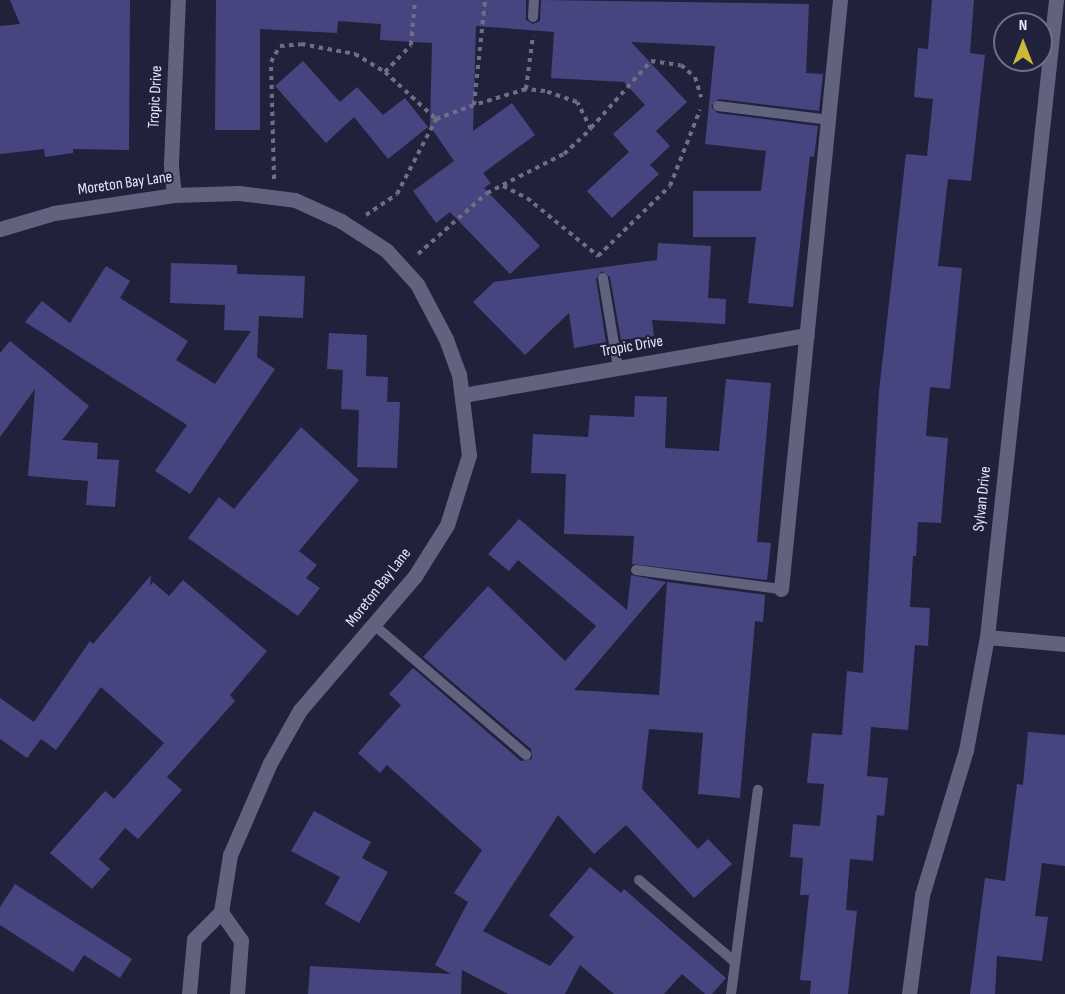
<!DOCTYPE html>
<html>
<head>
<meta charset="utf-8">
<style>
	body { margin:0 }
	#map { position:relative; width:1065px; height:994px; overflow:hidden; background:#21213b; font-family:"Sofia Sans Condensed",sans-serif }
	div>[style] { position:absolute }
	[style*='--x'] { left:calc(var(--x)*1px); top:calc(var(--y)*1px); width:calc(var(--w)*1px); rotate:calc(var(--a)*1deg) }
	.building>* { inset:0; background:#474580 }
	.path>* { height:4px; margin-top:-2px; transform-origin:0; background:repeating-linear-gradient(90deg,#6e6f85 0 4.5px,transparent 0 9px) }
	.service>* { height:10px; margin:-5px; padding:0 5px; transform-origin:5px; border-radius:5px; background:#61627d }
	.minor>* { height:15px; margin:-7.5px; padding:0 7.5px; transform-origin:7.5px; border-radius:7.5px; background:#61627d }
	span { translate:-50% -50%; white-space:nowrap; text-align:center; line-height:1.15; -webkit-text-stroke:4.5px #21213b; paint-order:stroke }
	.street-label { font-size:16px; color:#e5e7f9 }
	.north { position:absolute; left:993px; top:12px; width:60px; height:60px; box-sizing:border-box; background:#21213b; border:2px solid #6f7087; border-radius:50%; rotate:0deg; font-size:16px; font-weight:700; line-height:24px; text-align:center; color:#e5e7f9 }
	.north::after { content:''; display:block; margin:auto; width:21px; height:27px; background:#c9ba3a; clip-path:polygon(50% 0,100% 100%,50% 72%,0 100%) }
</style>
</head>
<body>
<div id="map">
	<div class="building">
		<i style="clip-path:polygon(10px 0,130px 0,129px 150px,73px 149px,73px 153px,45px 157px,44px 149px,0 154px,0 26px,20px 24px)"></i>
		<i style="clip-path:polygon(216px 0,526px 0,526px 20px,533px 24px,540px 21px,541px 0,809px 4px,806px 73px,823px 74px,819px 111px,719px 99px,711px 106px,717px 113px,818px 126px,814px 157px,810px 156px,793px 307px,748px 303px,756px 237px,693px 237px,693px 191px,761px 191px,766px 151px,705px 144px,715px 46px,631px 42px,687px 102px,656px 131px,670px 146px,650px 165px,659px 174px,612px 218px,587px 191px,629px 152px,613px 134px,645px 105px,624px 82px,551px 78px,554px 32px,476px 26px,473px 131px,512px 103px,535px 135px,483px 173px,491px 183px,484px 188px,540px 246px,510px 274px,450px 212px,436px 223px,413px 191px,454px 161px,430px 126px,432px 43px,380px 40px,381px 24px,338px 21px,337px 33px,260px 29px,260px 130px,215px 130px)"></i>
		<i style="clip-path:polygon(932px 0,974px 0,970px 53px,985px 55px,971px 181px,948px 179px,938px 266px,962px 268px,950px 389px,930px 387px,926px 436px,948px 438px,941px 523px,918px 522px,916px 556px,913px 556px,910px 607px,930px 608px,928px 646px,915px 645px,908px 730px,871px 727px,867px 776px,888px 778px,884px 816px,877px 815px,873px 861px,850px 859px,846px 910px,857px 911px,848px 994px,810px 994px,811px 981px,800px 980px,809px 895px,800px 895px,803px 858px,790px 857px,793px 824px,820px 826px,824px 784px,807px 783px,812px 733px,842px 735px,847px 671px,863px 673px,879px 391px,906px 154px,927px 156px,933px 99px,914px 97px,918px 48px,928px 49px)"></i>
		<i style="clip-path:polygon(303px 61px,340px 102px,357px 87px,383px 115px,405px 98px,428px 127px,388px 159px,354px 117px,326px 143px,275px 86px)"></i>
		<i style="clip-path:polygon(658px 243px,711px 246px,708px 298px,726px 299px,725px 324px,652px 320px,654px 336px,621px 340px,610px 277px,602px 271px,596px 279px,606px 342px,574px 348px,569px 313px,525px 355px,473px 302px,494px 282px,657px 260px)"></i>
		<i style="clip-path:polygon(171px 263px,237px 265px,237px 274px,305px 276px,303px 318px,259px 316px,257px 357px,275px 369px,190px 494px,155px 471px,187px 425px,25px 322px,42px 301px,70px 323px,106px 266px,130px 281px,120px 298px,188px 341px,176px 360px,215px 384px,251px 331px,224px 330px,225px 305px,170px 303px)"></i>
		<i style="clip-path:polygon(329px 333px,367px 335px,366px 376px,388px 377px,387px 402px,400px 402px,397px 468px,357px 467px,359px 410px,341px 409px,343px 370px,327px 369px)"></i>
		<i style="clip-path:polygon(10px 341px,89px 406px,62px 440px,98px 443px,97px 459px,119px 460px,115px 507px,86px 505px,88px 481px,28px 476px,35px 389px,0 437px,0 353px)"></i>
		<i style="clip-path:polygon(726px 379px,771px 383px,757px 542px,771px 543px,767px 580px,632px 564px,634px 536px,564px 534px,566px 474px,531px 473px,533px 434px,588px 437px,590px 415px,634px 417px,635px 396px,667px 397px,665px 448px,719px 451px)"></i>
		<i style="clip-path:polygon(301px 427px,359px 480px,299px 551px,317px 565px,306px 578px,320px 588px,298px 616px,188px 538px,219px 497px,234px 509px)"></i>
		<i style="clip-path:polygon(519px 519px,627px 610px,631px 575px,666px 582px,574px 690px,659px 695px,667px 582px,765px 595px,763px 622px,755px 621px,740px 798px,698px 794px,703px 733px,649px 729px,642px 789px,698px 849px,708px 839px,732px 864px,694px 898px,626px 825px,594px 854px,558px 815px,483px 931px,550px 966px,574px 937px,549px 915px,590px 867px,621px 893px,624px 889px,726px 978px,712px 994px,705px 994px,682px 974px,664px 994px,614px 994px,580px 965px,565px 994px,508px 994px,462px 970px,461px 994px,308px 994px,310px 966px,451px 974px,435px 965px,468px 902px,454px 893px,482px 850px,387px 765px,380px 773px,358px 753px,401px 705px,389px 694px,413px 668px,521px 761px,532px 759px,531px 749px,423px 657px,488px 586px,565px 661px,596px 626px,518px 560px,509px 571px,488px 554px)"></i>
		<i style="clip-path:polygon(151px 575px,150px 586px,153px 582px,169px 596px,183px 580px,267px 651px,230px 695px,235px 701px,167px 777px,182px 790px,138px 839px,125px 828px,99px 859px,110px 869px,92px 889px,50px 853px,105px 791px,114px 799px,164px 743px,101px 687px,56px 750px,41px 739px,27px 758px,0 739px,0 698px,34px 722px,90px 641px,93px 644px)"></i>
		<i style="clip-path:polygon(1028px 732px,1065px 735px,1065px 866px,1042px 863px,1035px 916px,1048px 917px,1042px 961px,997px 956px,995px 994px,970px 994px,985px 878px,1005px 881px,1017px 784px,1023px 785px)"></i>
		<i style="clip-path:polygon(314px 811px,371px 842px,362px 858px,388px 872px,359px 923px,325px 904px,340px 877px,291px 851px)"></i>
		<i style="clip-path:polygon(15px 884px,132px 959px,120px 978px,84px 955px,73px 972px,0 925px,0 907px)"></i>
	</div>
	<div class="path">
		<i style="--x:385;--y:72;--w:69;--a:42.7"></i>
		<i style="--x:526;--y:89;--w:54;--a:-82.6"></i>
		<i style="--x:591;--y:128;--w:90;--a:-48.2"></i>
		<i style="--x:651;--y:61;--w:30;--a:8"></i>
		<i style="--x:681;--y:65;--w:18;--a:41"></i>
		<i style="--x:695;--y:77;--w:21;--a:73"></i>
		<i style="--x:274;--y:179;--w:117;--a:-91.5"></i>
		<i style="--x:271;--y:62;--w:18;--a:-61"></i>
		<i style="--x:280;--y:46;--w:21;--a:-5"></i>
		<i style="--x:301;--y:44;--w:55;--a:10.5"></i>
		<i style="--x:355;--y:54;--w:35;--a:31"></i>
		<i style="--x:385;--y:72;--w:37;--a:-46"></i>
		<i style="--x:411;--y:45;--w:45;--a:-84.9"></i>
		<i style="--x:503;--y:186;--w:27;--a:27"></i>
		<i style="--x:527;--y:198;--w:92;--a:39.2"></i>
		<i style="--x:366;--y:215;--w:37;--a:-34"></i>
		<i style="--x:397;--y:194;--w:85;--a:-62.5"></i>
		<i style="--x:436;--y:119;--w:40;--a:-20.2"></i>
		<i style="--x:474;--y:105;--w:106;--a:-84"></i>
		<i style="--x:418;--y:254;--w:92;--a:-41.5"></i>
		<i style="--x:487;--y:193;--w:86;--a:-26.9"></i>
		<i style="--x:564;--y:154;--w:37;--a:-43"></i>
		<i style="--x:591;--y:129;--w:30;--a:-117"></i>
		<i style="--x:577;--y:102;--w:34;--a:-161"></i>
		<i style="--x:545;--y:91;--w:19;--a:-174"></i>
		<i style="--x:526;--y:89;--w:54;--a:162.9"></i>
		<i style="--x:598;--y:256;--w:100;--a:-44.2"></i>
		<i style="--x:670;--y:186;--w:82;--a:-68.5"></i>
	</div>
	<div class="service">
		<i style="--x:533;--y:17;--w:17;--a:-87"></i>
		<i style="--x:718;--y:106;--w:113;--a:7.1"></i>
		<i style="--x:603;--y:278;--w:91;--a:80.5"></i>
		<i style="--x:636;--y:570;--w:146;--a:7.5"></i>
		<i style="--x:374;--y:625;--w:200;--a:40.5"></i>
		<i style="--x:639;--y:880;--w:126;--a:40.5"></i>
		<i style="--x:731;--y:994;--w:206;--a:-82.5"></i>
	</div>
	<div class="minor">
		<i style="--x:174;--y:195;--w:31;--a:-96"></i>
		<i style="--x:171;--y:164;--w:164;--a:-87.6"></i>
		<i style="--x:0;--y:229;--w:56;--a:-16.5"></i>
		<i style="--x:54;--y:213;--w:121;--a:-8.5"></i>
		<i style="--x:174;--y:195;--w:65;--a:-1.8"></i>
		<i style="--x:239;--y:193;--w:56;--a:7.1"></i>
		<i style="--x:295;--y:200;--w:51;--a:24.5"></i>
		<i style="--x:341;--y:221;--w:54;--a:32.8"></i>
		<i style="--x:386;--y:250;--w:46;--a:47.6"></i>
		<i style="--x:417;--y:284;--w:62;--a:62.2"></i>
		<i style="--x:446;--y:339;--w:37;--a:70"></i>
		<i style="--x:459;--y:374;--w:82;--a:83"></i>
		<i style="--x:469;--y:455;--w:73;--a:107.4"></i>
		<i style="--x:447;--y:525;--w:60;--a:122.1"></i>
		<i style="--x:415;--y:576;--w:177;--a:130.6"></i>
		<i style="--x:300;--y:710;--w:61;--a:119.5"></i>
		<i style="--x:270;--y:763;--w:100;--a:113.5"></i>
		<i style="--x:230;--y:855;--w:58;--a:99"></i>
		<i style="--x:221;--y:912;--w:35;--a:55"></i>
		<i style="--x:241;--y:941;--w:53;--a:94.3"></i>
		<i style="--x:463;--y:395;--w:349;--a:-9.9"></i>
		<i style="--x:781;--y:589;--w:592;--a:-84.28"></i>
		<i style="--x:987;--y:637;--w:78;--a:5.1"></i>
		<i style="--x:189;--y:994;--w:55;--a:-84.8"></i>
		<i style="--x:194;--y:939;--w:38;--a:-45"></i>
		<i style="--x:909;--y:994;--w:100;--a:-82.5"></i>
		<i style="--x:922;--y:895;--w:152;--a:-73.1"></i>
		<i style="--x:966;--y:750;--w:115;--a:-79.5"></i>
		<i style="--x:987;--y:637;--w:641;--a:-83.82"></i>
	</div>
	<div class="street-label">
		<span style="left:156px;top:97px;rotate:-87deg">Tropic Drive</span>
		<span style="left:125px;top:184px;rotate:-8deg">Moreton Bay Lane</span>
		<span style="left:632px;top:347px;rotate:-10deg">Tropic Drive</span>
		<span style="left:983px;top:499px;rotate:-84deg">Sylvan Drive</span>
		<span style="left:379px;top:588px;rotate:-52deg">Moreton Bay Lane</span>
	</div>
	<div class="north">N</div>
</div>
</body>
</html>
